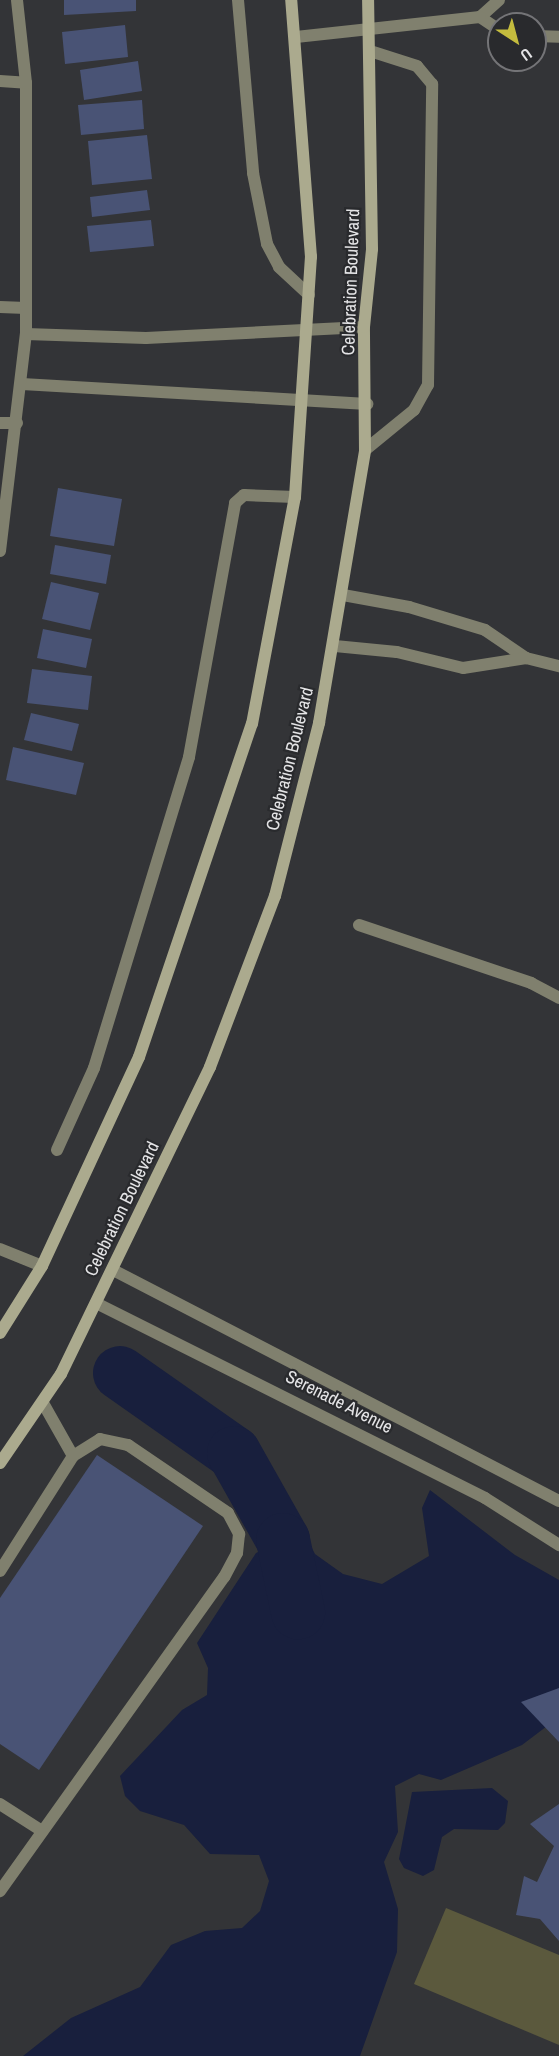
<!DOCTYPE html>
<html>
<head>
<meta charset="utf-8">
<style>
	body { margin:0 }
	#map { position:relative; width:559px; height:2056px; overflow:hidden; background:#333437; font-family:"Archivo Narrow",sans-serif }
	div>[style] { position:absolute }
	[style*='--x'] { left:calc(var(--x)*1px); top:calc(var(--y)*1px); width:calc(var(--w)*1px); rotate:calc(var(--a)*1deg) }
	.green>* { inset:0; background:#5b593d }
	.water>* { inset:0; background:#181f3d }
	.river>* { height:54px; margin:-27px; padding:0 27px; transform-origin:27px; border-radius:27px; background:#181f3d }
	.building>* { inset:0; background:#495375 }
	.lane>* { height:12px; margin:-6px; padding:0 6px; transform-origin:6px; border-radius:6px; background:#80806e }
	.street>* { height:12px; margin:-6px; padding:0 6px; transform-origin:6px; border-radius:6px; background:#80806e }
	.secondary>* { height:12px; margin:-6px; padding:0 6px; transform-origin:6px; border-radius:6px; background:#abaa8e }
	span { translate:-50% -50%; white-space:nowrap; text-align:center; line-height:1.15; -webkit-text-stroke:4.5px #292a2d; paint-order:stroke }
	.street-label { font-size:18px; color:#e4e4e6 }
	.north { position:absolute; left:487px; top:12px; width:60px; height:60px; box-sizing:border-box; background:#292a2d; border:2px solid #747477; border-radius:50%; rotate:144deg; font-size:16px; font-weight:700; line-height:24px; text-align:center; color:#e4e4e6 }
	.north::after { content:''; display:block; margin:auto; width:21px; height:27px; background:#c4bc3e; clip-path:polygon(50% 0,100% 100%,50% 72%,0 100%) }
</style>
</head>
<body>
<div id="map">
	<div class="green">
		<i style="clip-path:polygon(446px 1908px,559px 1955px,559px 2045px,414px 1984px)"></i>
	</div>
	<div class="water">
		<i style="clip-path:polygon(430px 1490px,515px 1555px,559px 1580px,559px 1717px,522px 1745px,441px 1780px,419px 1774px,395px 1786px,398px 1832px,384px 1862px,398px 1909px,397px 1952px,360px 2056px,23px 2056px,71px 2018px,140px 1987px,171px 1945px,205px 1931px,242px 1928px,260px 1911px,269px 1881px,259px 1855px,210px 1854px,184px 1825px,140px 1811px,125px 1796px,120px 1776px,182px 1710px,207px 1695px,208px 1668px,197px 1643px,256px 1553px,283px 1540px,299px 1523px,315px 1554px,343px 1574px,382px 1584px,429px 1556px,422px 1508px)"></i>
		<i style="clip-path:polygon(492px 1788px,508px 1801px,505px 1823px,498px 1830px,454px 1829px,442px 1837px,434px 1870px,423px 1876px,404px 1868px,399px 1859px,412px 1792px)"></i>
	</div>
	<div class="river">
		<i style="--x:120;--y:1373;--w:139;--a:35.1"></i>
		<i style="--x:234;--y:1453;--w:100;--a:60.6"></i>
		<i style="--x:283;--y:1540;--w:74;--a:78.2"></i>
	</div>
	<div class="building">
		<i style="clip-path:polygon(64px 0,136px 0,136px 11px,64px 15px)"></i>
		<i style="clip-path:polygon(125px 25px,128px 57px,65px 64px,62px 32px)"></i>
		<i style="clip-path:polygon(138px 61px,142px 91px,84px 100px,80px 70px)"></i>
		<i style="clip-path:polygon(142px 100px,144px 129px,81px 135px,78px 105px)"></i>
		<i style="clip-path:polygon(147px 135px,152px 179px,92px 185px,88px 141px)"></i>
		<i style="clip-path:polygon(147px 190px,150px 210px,92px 217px,90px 197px)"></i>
		<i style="clip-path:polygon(151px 220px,154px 246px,90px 252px,87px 226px)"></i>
		<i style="clip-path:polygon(58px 488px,122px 499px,114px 546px,50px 536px)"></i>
		<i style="clip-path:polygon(55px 545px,111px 555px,106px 584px,50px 574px)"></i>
		<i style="clip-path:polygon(51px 582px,99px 593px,90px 630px,42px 619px)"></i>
		<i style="clip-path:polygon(43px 629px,92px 639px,86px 668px,37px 658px)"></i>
		<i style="clip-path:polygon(32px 669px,92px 676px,88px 710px,27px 703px)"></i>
		<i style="clip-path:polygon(31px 713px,79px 724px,72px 751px,24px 740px)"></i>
		<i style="clip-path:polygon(13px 747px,84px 763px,76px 795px,6px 780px)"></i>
		<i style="clip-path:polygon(97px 1455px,203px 1526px,39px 1770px,0 1744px,0 1598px)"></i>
		<i style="clip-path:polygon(559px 1688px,559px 1742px,521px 1702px)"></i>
		<i style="clip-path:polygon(559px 1804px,559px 1941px,540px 1919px,516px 1915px,524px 1876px,537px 1882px,554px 1846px,530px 1824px)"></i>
	</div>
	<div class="lane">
		<i style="--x:238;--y:0;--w:174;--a:85"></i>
		<i style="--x:253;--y:173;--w:72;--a:78.8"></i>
		<i style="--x:267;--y:244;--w:26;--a:62"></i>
		<i style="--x:279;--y:267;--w:41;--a:43"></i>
		<i style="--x:365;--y:450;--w:63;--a:-39.2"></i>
		<i style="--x:414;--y:410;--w:29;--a:-61"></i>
		<i style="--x:428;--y:385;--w:301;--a:-89.2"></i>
		<i style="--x:432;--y:84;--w:23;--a:-130"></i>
		<i style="--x:417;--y:66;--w:46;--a:-162.3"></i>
		<i style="--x:57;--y:1150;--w:90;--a:-65.7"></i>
		<i style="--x:94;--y:1068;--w:325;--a:-73"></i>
		<i style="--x:189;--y:757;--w:258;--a:-79.7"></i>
		<i style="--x:235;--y:503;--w:12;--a:-42"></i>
		<i style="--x:244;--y:495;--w:51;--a:2.2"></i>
		<i style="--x:43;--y:1403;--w:61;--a:60.5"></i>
		<i style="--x:0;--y:1571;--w:136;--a:-57.6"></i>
		<i style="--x:73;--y:1456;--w:32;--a:-32"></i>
		<i style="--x:100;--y:1439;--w:29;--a:12"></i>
		<i style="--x:128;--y:1445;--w:121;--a:34.2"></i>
		<i style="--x:228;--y:1513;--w:24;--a:62"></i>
		<i style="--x:239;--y:1534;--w:19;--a:96"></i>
		<i style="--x:237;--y:1553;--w:27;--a:118"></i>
		<i style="--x:224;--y:1577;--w:386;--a:125.5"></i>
		<i style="--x:0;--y:1804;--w:50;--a:32.7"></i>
	</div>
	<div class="street">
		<i style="--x:499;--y:0;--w:25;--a:138"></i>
		<i style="--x:480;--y:17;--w:23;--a:34"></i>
		<i style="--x:535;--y:36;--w:24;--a:2"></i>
		<i style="--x:296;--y:37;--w:185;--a:-6.2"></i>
		<i style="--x:0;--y:81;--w:26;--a:4"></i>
		<i style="--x:0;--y:307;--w:26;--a:2"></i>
		<i style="--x:26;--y:334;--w:120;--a:1.9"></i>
		<i style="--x:146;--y:338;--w:218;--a:-2.9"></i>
		<i style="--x:22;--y:384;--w:346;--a:3.3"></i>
		<i style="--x:0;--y:423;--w:17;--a:0"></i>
		<i style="--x:0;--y:551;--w:219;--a:-83.2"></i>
		<i style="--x:26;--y:334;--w:251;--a:-90"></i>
		<i style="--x:26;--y:83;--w:83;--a:-96.2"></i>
		<i style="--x:343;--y:595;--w:67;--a:10.3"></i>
		<i style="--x:409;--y:607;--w:79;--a:16.8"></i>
		<i style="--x:485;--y:630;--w:50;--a:34.3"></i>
		<i style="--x:526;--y:658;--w:34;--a:14"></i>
		<i style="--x:335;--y:646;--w:62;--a:5.5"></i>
		<i style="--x:397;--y:652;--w:68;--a:13.6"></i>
		<i style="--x:463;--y:668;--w:64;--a:-9"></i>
		<i style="--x:359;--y:925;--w:182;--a:18.6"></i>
		<i style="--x:531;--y:983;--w:32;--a:28"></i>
		<i style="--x:0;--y:1249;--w:45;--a:22"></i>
		<i style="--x:113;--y:1270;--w:502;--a:27.38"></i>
		<i style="--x:96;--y:1303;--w:435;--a:26.6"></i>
		<i style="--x:485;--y:1498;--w:88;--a:32.4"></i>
	</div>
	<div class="secondary">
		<i style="--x:0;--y:1333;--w:79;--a:-57.9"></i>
		<i style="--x:42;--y:1266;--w:230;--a:-65.1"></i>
		<i style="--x:139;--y:1057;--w:352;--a:-71.3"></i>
		<i style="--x:252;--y:724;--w:231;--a:-79.3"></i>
		<i style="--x:295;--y:497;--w:241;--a:-86.2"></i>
		<i style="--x:311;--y:257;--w:258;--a:-94.4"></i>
		<i style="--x:0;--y:1463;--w:108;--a:-55.6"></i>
		<i style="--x:61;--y:1374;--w:341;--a:-64.1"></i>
		<i style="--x:210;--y:1067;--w:183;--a:-69.2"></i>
		<i style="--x:275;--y:896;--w:179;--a:-75.7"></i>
		<i style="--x:319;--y:723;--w:277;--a:-80.4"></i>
		<i style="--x:365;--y:450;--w:123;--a:-90.5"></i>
		<i style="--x:364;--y:327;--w:78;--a:-84.1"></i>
		<i style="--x:372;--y:249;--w:249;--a:-90.9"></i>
	</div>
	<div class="street-label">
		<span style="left:351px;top:282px;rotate:-88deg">Celebration Boulevard</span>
		<span style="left:290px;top:759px;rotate:-76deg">Celebration Boulevard</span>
		<span style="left:122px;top:1209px;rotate:-64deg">Celebration Boulevard</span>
		<span style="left:339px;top:1402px;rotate:27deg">Serenade Avenue</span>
	</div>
	<div class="north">U</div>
</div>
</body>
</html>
